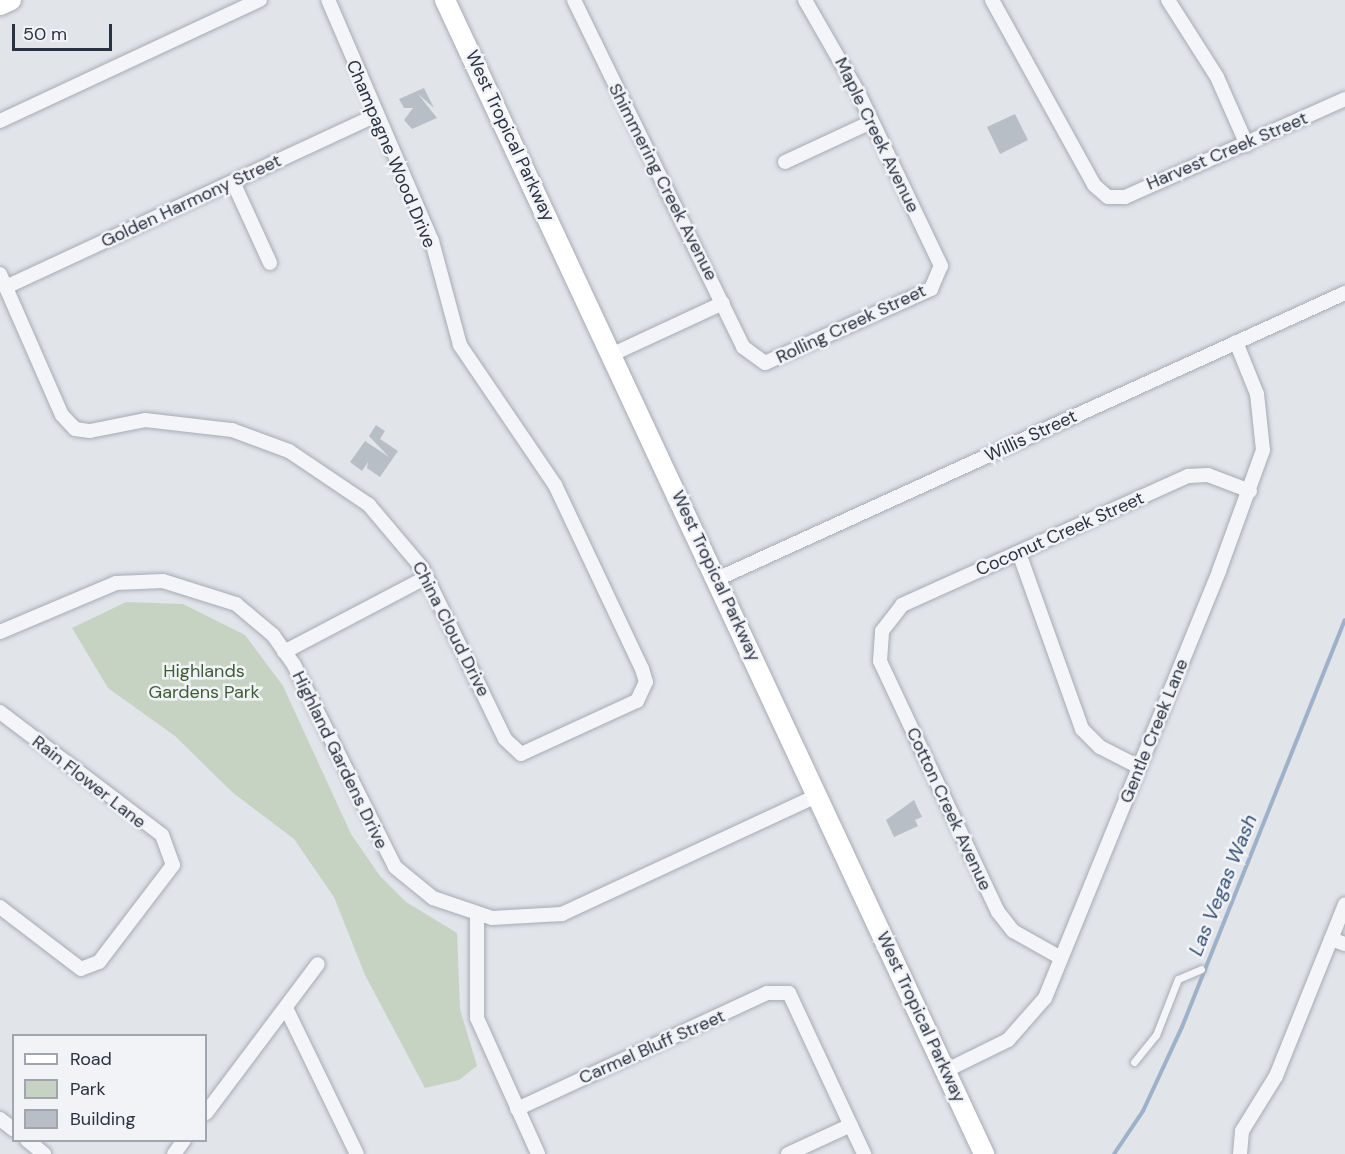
<!DOCTYPE html>
<html>
<head>
<meta charset="utf-8">
<style>
	body { margin:0 }
	#map { position:relative; width:1345px; height:1154px; overflow:hidden; background:#e1e4e9; font-family:"DM Sans",sans-serif }
	div>[style] { position:absolute }
	[style*='--x'] { left:calc(var(--x)*1px); top:calc(var(--y)*1px); width:calc(var(--w)*1px); rotate:calc(var(--a)*1deg) }
	.green>* { inset:0; background:#c7d3c2 }
	.stream>* { height:4px; margin:-2px; padding:0 2px; transform-origin:2px; border-radius:2px; background:#9db2c9 }
	.building>* { inset:0; background:#b8bec6 }
	.roads { filter:drop-shadow(0 0 2px #a6abb3) drop-shadow(0 0 2px #a6abb3) }
	.service>* { height:7px; margin:-3.5px; padding:0 3.5px; transform-origin:3.5px; border-radius:3.5px; background:#f4f5f8 }
	.minor>* { height:14px; margin:-7px; padding:0 7px; transform-origin:7px; border-radius:7px; background:#f4f5f8 }
	.secondary>* { height:20px; margin:-10px; padding:0 10px; transform-origin:10px; border-radius:10px; background:#fff }
	span { translate:-50% -50%; white-space:nowrap; text-align:center; line-height:1.15; -webkit-text-stroke:5px #f1f3f7; paint-order:stroke }
	.street-label { font-size:18px; color:#2a3241 }
	.park-label { font-size:18px; color:#3e5c37 }
	.water-label { font-size:20px; color:#355174; font-style:italic }
	.legend { position:absolute; left:12px; top:1034px; width:195px; height:108px; box-sizing:border-box; background:#f1f3f7; border:2px solid #a1a6ae; margin:0; padding:8px 10px; list-style:none; font-size:18px; color:#2a3241 }
	.legend li { display:flex; align-items:center; gap:12px; height:30px }
	.legend b { width:30px; border:2px solid #a1a6ae }
	.scale { position:absolute; left:12px; top:24px; width:100px; height:27px; box-sizing:border-box; border:3px solid #2a3241; border-top:0; padding-left:8px; font-size:18px; line-height:21px; white-space:nowrap; color:#2a3241; -webkit-text-stroke:4px #f1f3f7; paint-order:stroke }
</style>
</head>
<body>
<div id="map">
	<div class="green">
		<i style="clip-path:polygon(126px 602px,183px 604px,245px 635px,283px 686px,351px 834px,380px 876px,406px 902px,457px 933px,460px 1009px,477px 1066px,459px 1080px,425px 1088px,365px 975px,334px 897px,294px 839px,232px 792px,175px 736px,108px 688px,72px 628px)"></i>
	</div>
	<div class="stream">
		<i style="--x:1114;--y:1154;--w:52;--a:-56"></i>
		<i style="--x:1143;--y:1111;--w:93;--a:-65.1"></i>
		<i style="--x:1182;--y:1027;--w:438;--a:-68.2"></i>
	</div>
	<div class="building">
		<i style="clip-path:polygon(424px 88px,434px 108px,418px 94px,437px 118px,412px 129px,404px 120px,413px 108px,404px 108px,399px 99px)"></i>
		<i style="clip-path:polygon(1015px 114px,1028px 140px,1000px 154px,987px 127px)"></i>
		<i style="clip-path:polygon(376px 425px,385px 431px,380px 439px,398px 451px,380px 477px,367px 468px,368px 462px,362px 471px,350px 462px,365px 441px,389px 457px,369px 436px)"></i>
		<i style="clip-path:polygon(914px 800px,922px 817px,915px 820px,918px 826px,894px 837px,886px 820px)"></i>
	</div>
	<div class="roads">
		<div class="service">
			<i style="--x:1134;--y:1062;--w:35;--a:-51"></i>
			<i style="--x:1156;--y:1035;--w:60;--a:-68.6"></i>
			<i style="--x:1178;--y:979;--w:25;--a:-23"></i>
		</div>
		<div class="minor">
			<i style="--x:574;--y:0;--w:386;--a:64"></i>
			<i style="--x:743;--y:347;--w:27;--a:36"></i>
			<i style="--x:765;--y:363;--w:182;--a:-24"></i>
			<i style="--x:931;--y:289;--w:25;--a:-67"></i>
			<i style="--x:941;--y:266;--w:191;--a:-115.5"></i>
			<i style="--x:859;--y:94;--w:108;--a:-119.9"></i>
			<i style="--x:992;--y:0;--w:211;--a:61.1"></i>
			<i style="--x:1094;--y:185;--w:18;--a:41"></i>
			<i style="--x:1108;--y:197;--w:17;--a:0"></i>
			<i style="--x:1125;--y:197;--w:241;--a:-24"></i>
			<i style="--x:1168;--y:0;--w:91;--a:57.5"></i>
			<i style="--x:1217;--y:77;--w:74;--a:66.2"></i>
			<i style="--x:0;--y:121;--w:287;--a:-25"></i>
			<i style="--x:785;--y:162;--w:95;--a:-24.9"></i>
			<i style="--x:233;--y:182;--w:89;--a:65.4"></i>
			<i style="--x:0;--y:274;--w:154;--a:66.3"></i>
			<i style="--x:62;--y:415;--w:19;--a:47"></i>
			<i style="--x:75;--y:429;--w:15;--a:8"></i>
			<i style="--x:90;--y:431;--w:56;--a:-11.3"></i>
			<i style="--x:145;--y:420;--w:88;--a:6.6"></i>
			<i style="--x:232;--y:430;--w:61;--a:20.2"></i>
			<i style="--x:289;--y:451;--w:97;--a:34"></i>
			<i style="--x:369;--y:505;--w:82;--a:49.9"></i>
			<i style="--x:422;--y:568;--w:190;--a:64.1"></i>
			<i style="--x:505;--y:739;--w:22;--a:43"></i>
			<i style="--x:521;--y:754;--w:128;--a:-24.6"></i>
			<i style="--x:637;--y:701;--w:21;--a:-65"></i>
			<i style="--x:646;--y:682;--w:14;--a:-107"></i>
			<i style="--x:642;--y:669;--w:204;--a:-115.3"></i>
			<i style="--x:555;--y:485;--w:169;--a:-124.2"></i>
			<i style="--x:460;--y:345;--w:108;--a:-105.1"></i>
			<i style="--x:432;--y:241;--w:262;--a:-113.3"></i>
			<i style="--x:6;--y:287;--w:408;--a:-24.9"></i>
			<i style="--x:613;--y:354;--w:121;--a:-24.9"></i>
			<i style="--x:1019;--y:553;--w:187;--a:70.3"></i>
			<i style="--x:1082;--y:729;--w:25;--a:45"></i>
			<i style="--x:1100;--y:747;--w:44;--a:27.1"></i>
			<i style="--x:717;--y:579;--w:690;--a:-24.49"></i>
			<i style="--x:0;--y:632;--w:126;--a:-22.9"></i>
			<i style="--x:116;--y:583;--w:47;--a:-2.4"></i>
			<i style="--x:163;--y:581;--w:77;--a:17.5"></i>
			<i style="--x:236;--y:604;--w:48;--a:40"></i>
			<i style="--x:273;--y:635;--w:37;--a:55"></i>
			<i style="--x:294;--y:665;--w:226;--a:63.4"></i>
			<i style="--x:395;--y:867;--w:49;--a:39.2"></i>
			<i style="--x:433;--y:898;--w:62;--a:18.7"></i>
			<i style="--x:492;--y:918;--w:70;--a:-3.3"></i>
			<i style="--x:562;--y:914;--w:282;--a:-24.9"></i>
			<i style="--x:284;--y:652;--w:161;--a:-27.7"></i>
			<i style="--x:0;--y:712;--w:203;--a:37.2"></i>
			<i style="--x:162;--y:835;--w:32;--a:70"></i>
			<i style="--x:173;--y:865;--w:122;--a:127.3"></i>
			<i style="--x:99;--y:962;--w:19;--a:159"></i>
			<i style="--x:81;--y:969;--w:102;--a:-142.6"></i>
			<i style="--x:477;--y:915;--w:103;--a:90"></i>
			<i style="--x:477;--y:1018;--w:149;--a:65.8"></i>
			<i style="--x:1331;--y:939;--w:15;--a:20"></i>
			<i style="--x:1061;--y:958;--w:55;--a:-150.6"></i>
			<i style="--x:1013;--y:931;--w:24;--a:-128"></i>
			<i style="--x:998;--y:912;--w:277;--a:-115.2"></i>
			<i style="--x:880;--y:661;--w:30;--a:-86"></i>
			<i style="--x:882;--y:631;--w:33;--a:-52"></i>
			<i style="--x:902;--y:605;--w:314;--a:-24.3"></i>
			<i style="--x:1188;--y:476;--w:20;--a:-3"></i>
			<i style="--x:1208;--y:475;--w:45;--a:20.9"></i>
			<i style="--x:286;--y:1008;--w:162;--a:64.1"></i>
			<i style="--x:945;--y:1071;--w:70;--a:-26.2"></i>
			<i style="--x:1008;--y:1040;--w:56;--a:-48.6"></i>
			<i style="--x:1045;--y:998;--w:461;--a:-67.8"></i>
			<i style="--x:1219;--y:571;--w:129;--a:-70"></i>
			<i style="--x:1263;--y:450;--w:56;--a:-96.1"></i>
			<i style="--x:1257;--y:394;--w:56;--a:-112"></i>
			<i style="--x:517;--y:1109;--w:276;--a:-24.9"></i>
			<i style="--x:767;--y:993;--w:22;--a:0"></i>
			<i style="--x:789;--y:993;--w:178;--a:65"></i>
			<i style="--x:206;--y:1113;--w:186;--a:-53.1"></i>
			<i style="--x:0;--y:1119;--w:18;--a:38"></i>
			<i style="--x:27;--y:1140;--w:22;--a:39"></i>
			<i style="--x:174;--y:1154;--w:17;--a:-54"></i>
			<i style="--x:788;--y:1154;--w:69;--a:-24.7"></i>
			<i style="--x:1240;--y:1154;--w:23;--a:-85"></i>
			<i style="--x:1242;--y:1131;--w:65;--a:-58.3"></i>
			<i style="--x:1276;--y:1076;--w:185;--a:-68.1"></i>
		</div>
		<div class="secondary">
			<i style="--x:445;--y:0;--w:1274;--a:64.96"></i>
			<i style="--x:0;--y:5;--w:12;--a:-24"></i>
		</div>
	</div>
	<div class="street-label">
		<span style="left:877px;top:135px;rotate:64deg">Maple Creek Avenue</span>
		<span style="left:510px;top:136px;rotate:65deg">West Tropical Parkway</span>
		<span style="left:1227px;top:151px;rotate:-23deg">Harvest Creek Street</span>
		<span style="left:391px;top:154px;rotate:67deg">Champagne Wood Drive</span>
		<span style="left:663px;top:182px;rotate:63deg">Shimmering Creek Avenue</span>
		<span style="left:191px;top:201px;rotate:-25deg">Golden Harmony Street</span>
		<span style="left:851px;top:324px;rotate:-25deg">Rolling Creek Street</span>
		<span style="left:1031px;top:436px;rotate:-25deg">Willis Street</span>
		<span style="left:1060px;top:534px;rotate:-24deg">Coconut Creek Street</span>
		<span style="left:716px;top:576px;rotate:65deg">West Tropical Parkway</span>
		<span style="left:451px;top:629px;rotate:63deg">China Cloud Drive</span>
		<span style="left:1154px;top:731px;rotate:-68deg">Gentle Creek Lane</span>
		<span style="left:340px;top:760px;rotate:64deg">Highland Gardens Drive</span>
		<span style="left:89px;top:782px;rotate:38deg">Rain Flower Lane</span>
		<span style="left:949px;top:809px;rotate:65deg">Cotton Creek Avenue</span>
		<span style="left:921px;top:1017px;rotate:65deg">West Tropical Parkway</span>
		<span style="left:652px;top:1047px;rotate:-24deg">Carmel Bluff Street</span>
	</div>
	<div class="park-label">
		<span style="left:204px;top:682px">Highlands<br>Gardens Park</span>
	</div>
	<div class="water-label">
		<span style="left:1223px;top:885px;rotate:-68deg">Las Vegas Wash</span>
	</div>
	<ul class="legend">
	<li><b style="height:8px;background:#fff"></b>Road</li>
	<li><b style="height:16px;background:#c7d3c2"></b>Park</li>
	<li><b style="height:16px;background:#b8bec6"></b>Building</li>
	</ul>
	<div class="scale">50 m</div>
</div>
</body>
</html>
